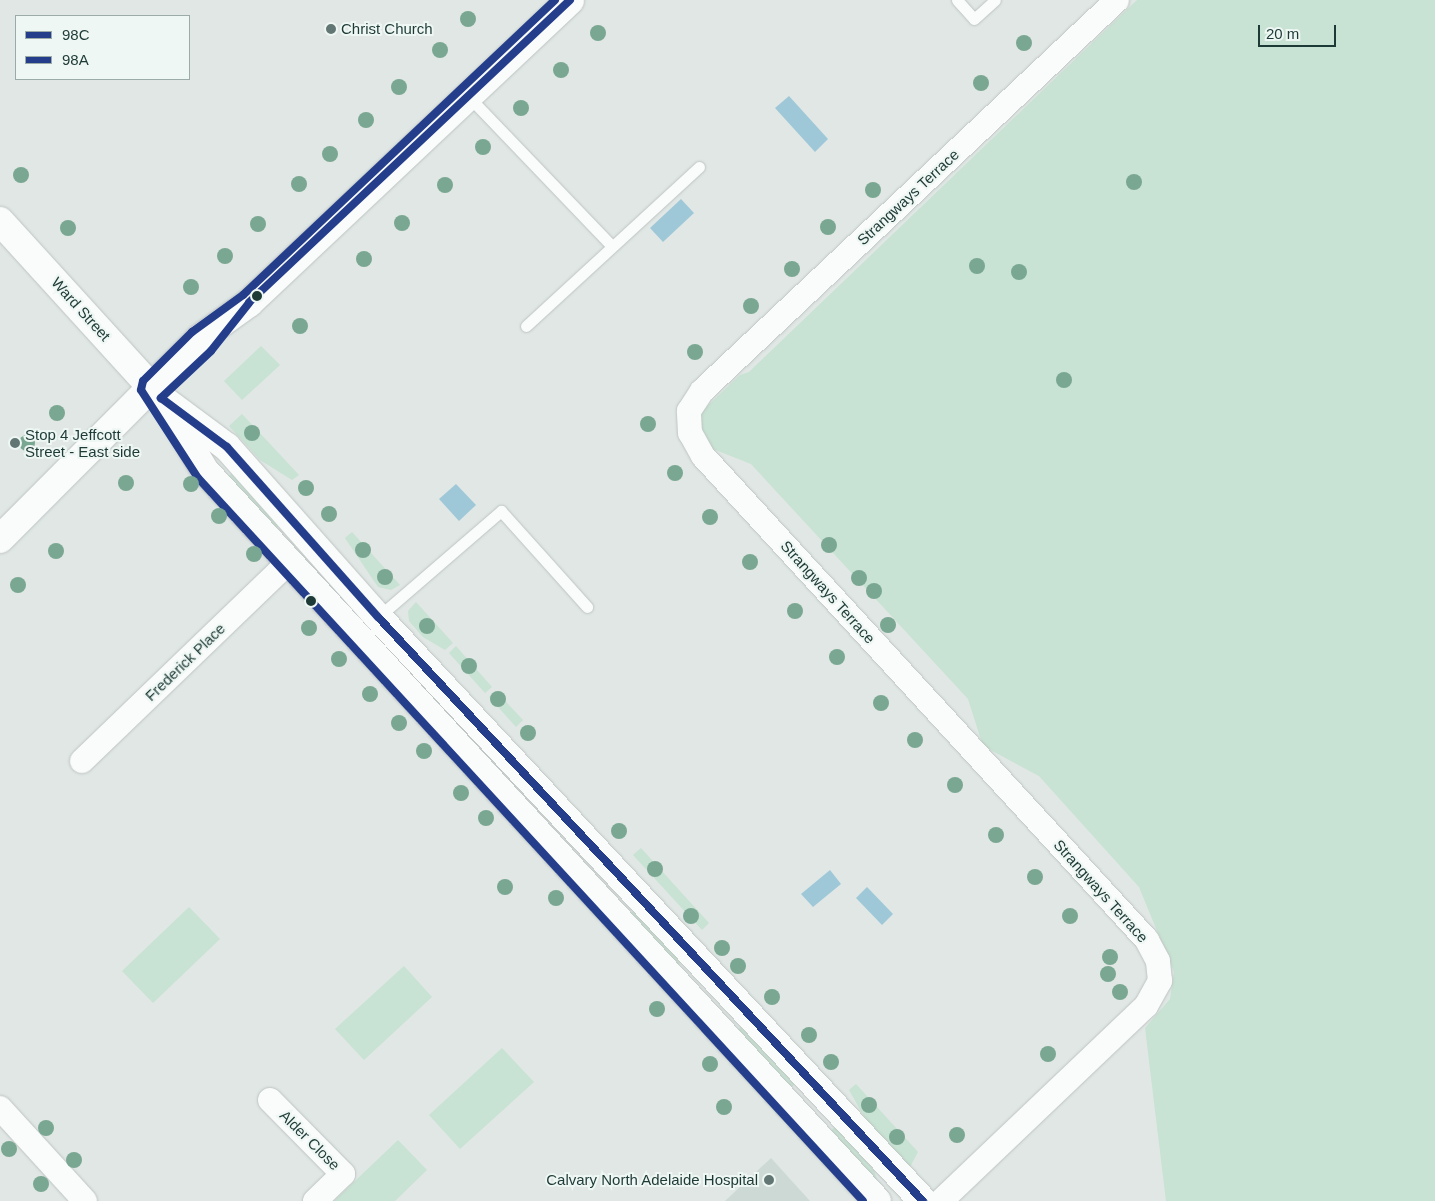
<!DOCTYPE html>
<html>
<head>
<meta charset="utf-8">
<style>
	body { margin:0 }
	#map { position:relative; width:1435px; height:1201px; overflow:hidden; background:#e0e7e5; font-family:Arial,sans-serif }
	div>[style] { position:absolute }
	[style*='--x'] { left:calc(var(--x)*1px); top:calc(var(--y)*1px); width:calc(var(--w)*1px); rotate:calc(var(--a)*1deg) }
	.built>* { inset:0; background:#cdd9d5 }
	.green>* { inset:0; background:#c8e2d3 }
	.water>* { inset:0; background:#9ec8d8 }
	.roads { filter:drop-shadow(0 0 1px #bdc4c2) drop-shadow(0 0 1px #bdc4c2) }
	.service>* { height:11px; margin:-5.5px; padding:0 5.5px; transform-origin:5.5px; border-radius:5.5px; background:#fafbfb }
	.minor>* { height:24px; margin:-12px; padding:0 12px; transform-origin:12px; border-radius:12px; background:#fafbfb }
	.tertiary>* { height:28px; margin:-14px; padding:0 14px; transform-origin:14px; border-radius:14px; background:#fafbfb }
	.secondary>* { height:28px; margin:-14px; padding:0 14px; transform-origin:14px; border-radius:14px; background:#fafbfb }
	.bus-1>* { height:8px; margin:-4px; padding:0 4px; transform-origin:4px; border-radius:4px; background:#243e8c }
	.bus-2>* { height:8px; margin:-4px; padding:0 4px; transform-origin:4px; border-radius:4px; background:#243e8c }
	.trees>* { width:16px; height:16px; margin:-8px; border-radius:50%; background:#7aa792 }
	.dots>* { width:14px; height:14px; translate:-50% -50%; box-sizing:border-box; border:2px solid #eef7f3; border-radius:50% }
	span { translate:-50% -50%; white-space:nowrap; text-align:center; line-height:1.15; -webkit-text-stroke:4px #eef7f3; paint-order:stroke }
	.poi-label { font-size:15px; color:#1e3a36 }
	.left { translate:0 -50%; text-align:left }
	.right { translate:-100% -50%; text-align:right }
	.street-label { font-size:15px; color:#1e3a36 }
	.legend { position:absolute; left:15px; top:15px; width:175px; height:65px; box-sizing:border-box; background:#eef7f3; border:1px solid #9baba7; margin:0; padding:6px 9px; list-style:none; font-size:15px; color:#1e3a36 }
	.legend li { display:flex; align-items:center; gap:10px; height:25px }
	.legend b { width:25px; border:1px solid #9baba7 }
	.scale { position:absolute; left:1258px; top:25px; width:78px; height:22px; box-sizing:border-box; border:2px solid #1e3a36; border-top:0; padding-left:6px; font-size:15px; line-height:18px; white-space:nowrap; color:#1e3a36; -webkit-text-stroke:4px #eef7f3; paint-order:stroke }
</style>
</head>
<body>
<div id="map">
	<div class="built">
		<i style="clip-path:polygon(771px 1158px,810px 1201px,725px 1201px)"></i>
	</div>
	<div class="green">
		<i style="clip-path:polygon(1137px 0,1435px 0,1435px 1201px,1166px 1201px,1145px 1028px,1170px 999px,1174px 972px,1139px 887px,1039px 776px,983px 746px,968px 699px,751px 464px,708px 447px,698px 420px,700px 413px,740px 375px,749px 372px)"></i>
		<i style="clip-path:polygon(261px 346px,280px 365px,242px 400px,224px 381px)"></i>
		<i style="clip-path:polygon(242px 414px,299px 475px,292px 480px,260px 460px,229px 426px)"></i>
		<i style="clip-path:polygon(235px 470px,282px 522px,274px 530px,227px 478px)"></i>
		<i style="clip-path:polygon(352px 532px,400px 585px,391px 590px,378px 587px,345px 538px)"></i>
		<i style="clip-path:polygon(416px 602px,453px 643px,445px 650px,423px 637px,409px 621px,408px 611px)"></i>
		<i style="clip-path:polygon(456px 646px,492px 687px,485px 693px,449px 653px)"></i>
		<i style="clip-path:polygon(496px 691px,523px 720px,516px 727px,489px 697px)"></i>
		<i style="clip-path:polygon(641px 848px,709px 923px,702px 930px,633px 855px)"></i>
		<i style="clip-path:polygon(189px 907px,220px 939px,153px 1003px,122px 971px)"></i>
		<i style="clip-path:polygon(636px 909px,682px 961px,674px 969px,627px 916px)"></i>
		<i style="clip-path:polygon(404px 966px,432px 997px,364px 1060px,335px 1029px)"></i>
		<i style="clip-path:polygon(741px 1027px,790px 1077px,795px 1084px,788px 1090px,735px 1032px)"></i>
		<i style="clip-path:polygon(502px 1048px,534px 1082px,460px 1149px,429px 1115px)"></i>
		<i style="clip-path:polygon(856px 1084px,918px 1152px,910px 1167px,866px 1120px,849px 1090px)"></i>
		<i style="clip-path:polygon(835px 1127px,874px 1170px,879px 1186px,827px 1134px)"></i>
		<i style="clip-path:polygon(398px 1140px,427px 1170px,395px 1201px,334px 1201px)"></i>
	</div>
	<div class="water">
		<i style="clip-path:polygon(789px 96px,828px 139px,815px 152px,775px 108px)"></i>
		<i style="clip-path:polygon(681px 199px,694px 213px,663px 242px,650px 228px)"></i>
		<i style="clip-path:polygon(456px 484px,476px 505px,459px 521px,439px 499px)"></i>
		<i style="clip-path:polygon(830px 870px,841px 884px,813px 907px,801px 894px)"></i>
		<i style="clip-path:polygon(867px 887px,893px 914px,882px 925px,856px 898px)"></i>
	</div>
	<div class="roads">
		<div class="service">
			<i style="--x:957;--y:0;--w:25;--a:48"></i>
			<i style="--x:974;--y:19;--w:28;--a:-42"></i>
			<i style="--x:468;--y:96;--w:208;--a:46.2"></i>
			<i style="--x:526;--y:326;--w:235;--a:-42.6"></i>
			<i style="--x:377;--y:618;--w:164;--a:-40.8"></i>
			<i style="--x:501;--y:511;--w:129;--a:48.1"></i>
		</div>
		<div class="minor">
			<i style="--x:82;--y:761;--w:286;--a:-43.9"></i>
			<i style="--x:270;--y:1100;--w:104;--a:45.4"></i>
			<i style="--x:343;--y:1174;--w:39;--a:136"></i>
			<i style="--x:0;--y:1108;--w:126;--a:47.6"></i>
			<i style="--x:941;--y:1201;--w:283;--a:-43.6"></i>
			<i style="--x:1146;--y:1006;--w:29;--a:-61"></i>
			<i style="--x:1160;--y:981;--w:20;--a:-96"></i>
			<i style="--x:1158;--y:961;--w:24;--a:-118"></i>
			<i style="--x:1147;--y:940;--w:657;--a:-132.53"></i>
			<i style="--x:703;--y:456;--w:26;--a:-119"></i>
			<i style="--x:690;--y:433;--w:22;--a:-93"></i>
			<i style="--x:689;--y:411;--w:24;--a:-57"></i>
			<i style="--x:702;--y:391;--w:570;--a:-43.29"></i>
		</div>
		<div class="tertiary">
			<i style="--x:0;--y:221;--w:224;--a:47.7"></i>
			<i style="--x:161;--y:398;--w:82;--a:36.6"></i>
			<i style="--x:227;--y:447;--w:227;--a:48.4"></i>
			<i style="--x:378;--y:617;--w:799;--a:46.98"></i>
			<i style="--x:168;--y:409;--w:72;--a:59.2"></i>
			<i style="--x:205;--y:471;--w:992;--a:47.37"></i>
		</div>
		<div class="secondary">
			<i style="--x:0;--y:539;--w:282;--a:-45.1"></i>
			<i style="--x:199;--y:339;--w:62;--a:-35.8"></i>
			<i style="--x:249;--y:303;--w:441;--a:-43.3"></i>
		</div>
	</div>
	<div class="bus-1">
		<i style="--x:570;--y:0;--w:441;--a:136.7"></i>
		<i style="--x:249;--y:303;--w:61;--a:128.4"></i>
		<i style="--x:211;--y:351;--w:69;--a:136.8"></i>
		<i style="--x:161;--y:398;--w:82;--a:36.6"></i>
		<i style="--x:227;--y:447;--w:227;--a:48.4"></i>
		<i style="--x:378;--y:617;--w:799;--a:46.98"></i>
	</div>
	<div class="bus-2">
		<i style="--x:555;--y:0;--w:429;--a:136.6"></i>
		<i style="--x:243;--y:295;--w:63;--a:144"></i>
		<i style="--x:192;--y:332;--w:69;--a:135"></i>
		<i style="--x:143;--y:381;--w:9;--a:103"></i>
		<i style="--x:141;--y:390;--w:105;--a:57.1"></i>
		<i style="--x:198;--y:478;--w:982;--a:47.39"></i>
	</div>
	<div class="trees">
		<i style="left:468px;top:19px"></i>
		<i style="left:598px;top:33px"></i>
		<i style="left:1024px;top:43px"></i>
		<i style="left:440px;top:50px"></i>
		<i style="left:561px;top:70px"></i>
		<i style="left:981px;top:83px"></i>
		<i style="left:399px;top:87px"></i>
		<i style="left:521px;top:108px"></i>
		<i style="left:366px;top:120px"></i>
		<i style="left:483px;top:147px"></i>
		<i style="left:330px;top:154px"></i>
		<i style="left:21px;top:175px"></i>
		<i style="left:1134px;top:182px"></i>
		<i style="left:299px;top:184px"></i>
		<i style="left:445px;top:185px"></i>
		<i style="left:873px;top:190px"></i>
		<i style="left:402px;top:223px"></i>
		<i style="left:258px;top:224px"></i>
		<i style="left:828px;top:227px"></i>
		<i style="left:68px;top:228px"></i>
		<i style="left:225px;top:256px"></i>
		<i style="left:364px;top:259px"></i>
		<i style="left:977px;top:266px"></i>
		<i style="left:792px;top:269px"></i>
		<i style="left:1019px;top:272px"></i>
		<i style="left:191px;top:287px"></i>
		<i style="left:751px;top:306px"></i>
		<i style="left:300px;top:326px"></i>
		<i style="left:695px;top:352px"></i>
		<i style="left:1064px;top:380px"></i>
		<i style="left:57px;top:413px"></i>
		<i style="left:648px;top:424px"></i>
		<i style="left:252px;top:433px"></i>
		<i style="left:27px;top:443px"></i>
		<i style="left:675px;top:473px"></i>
		<i style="left:126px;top:483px"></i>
		<i style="left:191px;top:484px"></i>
		<i style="left:306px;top:488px"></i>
		<i style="left:329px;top:514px"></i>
		<i style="left:219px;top:516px"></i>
		<i style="left:710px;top:517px"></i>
		<i style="left:829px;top:545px"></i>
		<i style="left:363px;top:550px"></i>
		<i style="left:56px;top:551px"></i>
		<i style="left:254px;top:554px"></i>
		<i style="left:750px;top:562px"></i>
		<i style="left:385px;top:577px"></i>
		<i style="left:859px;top:578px"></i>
		<i style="left:18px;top:585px"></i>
		<i style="left:874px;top:591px"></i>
		<i style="left:795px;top:611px"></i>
		<i style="left:888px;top:625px"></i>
		<i style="left:427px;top:626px"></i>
		<i style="left:309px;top:628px"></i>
		<i style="left:837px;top:657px"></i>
		<i style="left:339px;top:659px"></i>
		<i style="left:469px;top:666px"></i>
		<i style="left:370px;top:694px"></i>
		<i style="left:498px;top:699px"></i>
		<i style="left:881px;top:703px"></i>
		<i style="left:399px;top:723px"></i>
		<i style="left:528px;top:733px"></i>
		<i style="left:915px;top:740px"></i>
		<i style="left:424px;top:751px"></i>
		<i style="left:955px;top:785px"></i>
		<i style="left:461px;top:793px"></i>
		<i style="left:486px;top:818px"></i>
		<i style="left:619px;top:831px"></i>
		<i style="left:996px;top:835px"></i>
		<i style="left:655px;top:869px"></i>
		<i style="left:1035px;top:877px"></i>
		<i style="left:505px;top:887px"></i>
		<i style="left:556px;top:898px"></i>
		<i style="left:691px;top:916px"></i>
		<i style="left:1070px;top:916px"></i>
		<i style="left:722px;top:948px"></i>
		<i style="left:1110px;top:957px"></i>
		<i style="left:738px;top:966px"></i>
		<i style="left:1108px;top:974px"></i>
		<i style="left:1120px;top:992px"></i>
		<i style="left:772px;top:997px"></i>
		<i style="left:657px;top:1009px"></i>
		<i style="left:809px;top:1035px"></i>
		<i style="left:1048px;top:1054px"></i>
		<i style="left:831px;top:1062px"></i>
		<i style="left:710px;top:1064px"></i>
		<i style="left:869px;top:1105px"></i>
		<i style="left:724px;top:1107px"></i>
		<i style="left:46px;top:1128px"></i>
		<i style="left:957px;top:1135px"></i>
		<i style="left:897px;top:1137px"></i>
		<i style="left:9px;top:1149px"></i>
		<i style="left:74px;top:1160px"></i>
		<i style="left:41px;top:1184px"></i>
	</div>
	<div class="dots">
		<i style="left:331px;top:29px;background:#627773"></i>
		<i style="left:257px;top:296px;background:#1e3a36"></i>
		<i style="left:15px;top:443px;background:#627773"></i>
		<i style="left:311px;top:601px;background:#1e3a36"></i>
		<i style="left:769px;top:1180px;background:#627773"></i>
	</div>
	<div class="poi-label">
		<span class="left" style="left:341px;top:29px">Christ Church</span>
		<span class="left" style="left:25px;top:443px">Stop 4 Jeffcott<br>Street - East side</span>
		<span class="right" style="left:758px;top:1180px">Calvary North Adelaide Hospital</span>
	</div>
	<div class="street-label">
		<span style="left:908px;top:197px;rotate:-43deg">Strangways Terrace</span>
		<span style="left:81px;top:309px;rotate:48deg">Ward Street</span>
		<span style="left:828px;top:592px;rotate:48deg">Strangways Terrace</span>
		<span style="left:185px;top:662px;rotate:-44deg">Frederick Place</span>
		<span style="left:1101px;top:891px;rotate:48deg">Strangways Terrace</span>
		<span style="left:310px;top:1140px;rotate:45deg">Alder Close</span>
	</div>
	<ul class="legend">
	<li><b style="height:6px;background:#243e8c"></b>98C</li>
	<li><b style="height:6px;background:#243e8c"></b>98A</li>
	</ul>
	<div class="scale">20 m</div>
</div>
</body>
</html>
